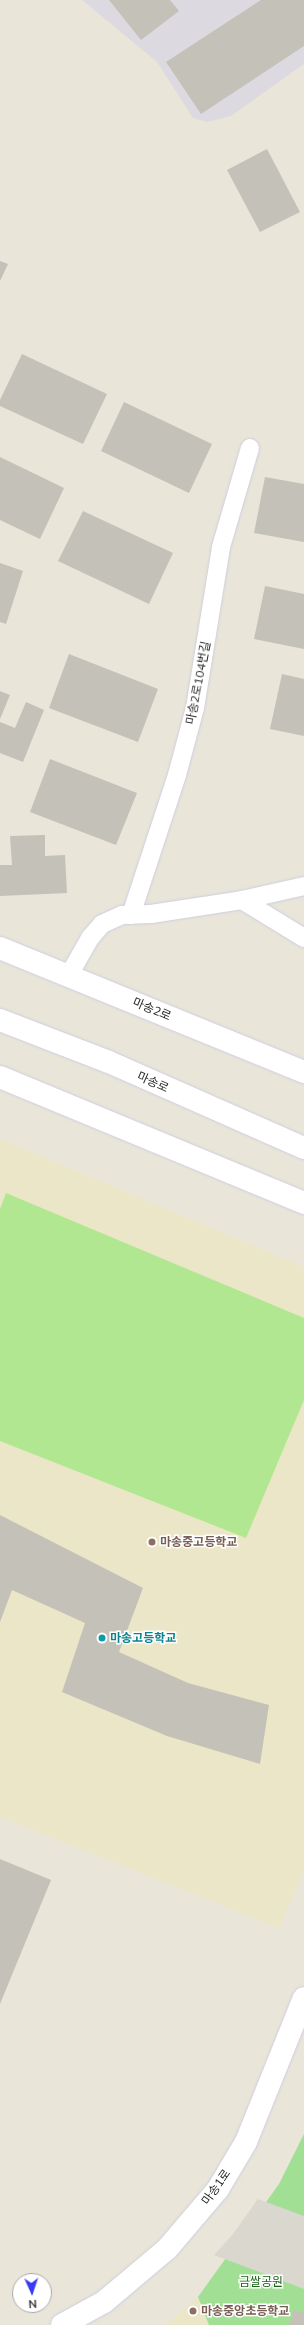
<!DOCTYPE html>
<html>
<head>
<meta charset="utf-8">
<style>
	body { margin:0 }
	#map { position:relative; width:304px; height:2325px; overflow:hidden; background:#e9e5d8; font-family:Mulish,"Noto Sans KR",sans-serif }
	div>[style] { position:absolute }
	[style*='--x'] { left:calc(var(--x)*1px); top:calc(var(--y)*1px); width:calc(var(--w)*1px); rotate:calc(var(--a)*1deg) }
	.industrial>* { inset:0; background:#ddd9e1 }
	.education>* { inset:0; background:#ebe6c7 }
	.green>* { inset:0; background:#a1df95 }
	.pitch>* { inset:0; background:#b2e791 }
	.plaza>* { inset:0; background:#dad7cf }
	.building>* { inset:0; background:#c4c1b8 }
	.roads { filter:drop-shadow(0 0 1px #cdcee0) drop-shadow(0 0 1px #cdcee0) }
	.lane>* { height:18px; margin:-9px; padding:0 9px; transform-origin:9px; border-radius:9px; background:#fff }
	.street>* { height:22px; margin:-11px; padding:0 11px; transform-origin:11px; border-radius:11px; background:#fff }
	.secondary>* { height:22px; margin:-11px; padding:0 11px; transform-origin:11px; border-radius:11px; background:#fff }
	.dots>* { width:11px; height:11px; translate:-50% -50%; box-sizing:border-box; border:2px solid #fff; border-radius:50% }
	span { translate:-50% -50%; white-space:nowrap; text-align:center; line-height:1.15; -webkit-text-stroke:3px #fff; paint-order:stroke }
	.street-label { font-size:12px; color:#272727 }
	.education-label { font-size:12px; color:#785e54; font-weight:700 }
	.left { translate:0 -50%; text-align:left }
	.culture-label { font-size:12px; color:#0d838f; font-weight:700 }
	.park-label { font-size:12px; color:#1c601b }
	.north { position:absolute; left:12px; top:2273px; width:40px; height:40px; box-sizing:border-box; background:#fff; border:1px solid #a9a9a9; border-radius:50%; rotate:177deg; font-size:11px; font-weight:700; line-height:16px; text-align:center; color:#272727 }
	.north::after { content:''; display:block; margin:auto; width:14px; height:18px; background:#3a3bf4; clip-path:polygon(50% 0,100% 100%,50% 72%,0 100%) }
</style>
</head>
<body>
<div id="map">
	<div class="industrial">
		<i style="clip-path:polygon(82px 0,304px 0,304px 64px,231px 116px,207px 122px,193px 118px,157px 62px)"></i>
	</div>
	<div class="education">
		<i style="clip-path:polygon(0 1139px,304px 1267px,304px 1870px,279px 1928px,0 1817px)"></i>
		<i style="clip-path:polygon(198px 2297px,209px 2325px,166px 2325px)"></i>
	</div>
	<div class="green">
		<i style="clip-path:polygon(304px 2134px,304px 2325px,209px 2325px,198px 2297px,279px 2184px)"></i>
	</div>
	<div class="pitch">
		<i style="clip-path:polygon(6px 1193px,304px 1318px,304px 1400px,246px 1538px,0 1441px,0 1209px)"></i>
	</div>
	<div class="plaza">
		<i style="clip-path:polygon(258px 2199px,304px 2216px,304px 2289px,214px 2255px,233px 2234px)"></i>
	</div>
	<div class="building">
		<i style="clip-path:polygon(109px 0,170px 0,179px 11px,141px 40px)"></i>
		<i style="clip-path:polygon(261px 0,304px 0,304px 46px,201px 114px,166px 62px)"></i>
		<i style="clip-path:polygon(267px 149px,300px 212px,260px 232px,227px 170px)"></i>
		<i style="clip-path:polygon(0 261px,8px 264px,0 281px)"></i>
		<i style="clip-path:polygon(22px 354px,107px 394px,83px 444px,0 406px,0 400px)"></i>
		<i style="clip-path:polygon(124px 402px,212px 444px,189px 493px,101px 451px)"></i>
		<i style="clip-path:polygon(0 457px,64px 488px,40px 539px,0 520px)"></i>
		<i style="clip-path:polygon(265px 477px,304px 484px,304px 542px,254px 533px)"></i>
		<i style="clip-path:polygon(83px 511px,173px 553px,149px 604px,58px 561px)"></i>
		<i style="clip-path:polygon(0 563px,23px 571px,6px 624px,0 622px)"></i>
		<i style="clip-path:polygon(265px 586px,304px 594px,304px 649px,254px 639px)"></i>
		<i style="clip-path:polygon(69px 654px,158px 689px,138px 742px,49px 708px)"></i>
		<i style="clip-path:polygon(282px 674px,304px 679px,304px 736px,270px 729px)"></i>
		<i style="clip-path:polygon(0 691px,10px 695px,0 719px)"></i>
		<i style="clip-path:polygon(26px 702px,44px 710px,23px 762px,0 753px,0 722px,15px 728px)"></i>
		<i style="clip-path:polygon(50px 759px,137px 793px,116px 845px,30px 812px)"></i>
		<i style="clip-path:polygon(45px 835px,45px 856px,65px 855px,67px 893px,0 896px,0 865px,12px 865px,10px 836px)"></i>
		<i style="clip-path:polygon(0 1515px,143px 1588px,119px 1652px,188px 1683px,269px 1705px,260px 1764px,167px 1736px,62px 1692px,85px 1623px,12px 1590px,0 1622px)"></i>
		<i style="clip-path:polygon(0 1859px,51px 1880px,0 2004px)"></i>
		<i style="clip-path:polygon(294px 2310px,304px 2313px,304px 2325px,289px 2325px)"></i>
	</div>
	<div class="roads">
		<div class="lane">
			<i style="--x:242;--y:900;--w:73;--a:31.5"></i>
			<i style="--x:131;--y:915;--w:147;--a:-71.8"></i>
			<i style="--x:177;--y:775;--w:69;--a:-75"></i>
			<i style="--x:195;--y:708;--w:163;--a:-80.8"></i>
			<i style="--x:221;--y:547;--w:103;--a:-73.7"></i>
			<i style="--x:69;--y:975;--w:43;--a:-60.4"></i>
			<i style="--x:90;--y:938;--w:18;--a:-49"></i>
			<i style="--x:102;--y:924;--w:22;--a:-24"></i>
			<i style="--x:122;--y:915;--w:29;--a:-2"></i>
			<i style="--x:151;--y:914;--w:92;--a:-8.7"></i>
			<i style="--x:242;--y:900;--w:64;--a:-12.7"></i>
		</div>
		<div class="street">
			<i style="--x:0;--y:948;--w:328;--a:22.2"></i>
		</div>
		<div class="secondary">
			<i style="--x:0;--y:1020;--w:117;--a:21.1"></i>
			<i style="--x:109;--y:1062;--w:213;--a:23.8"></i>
			<i style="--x:0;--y:1077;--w:329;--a:22.5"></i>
			<i style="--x:62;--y:2325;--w:48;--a:-28.7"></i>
			<i style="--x:104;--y:2302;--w:82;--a:-40.1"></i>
			<i style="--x:167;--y:2249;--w:79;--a:-49.6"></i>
			<i style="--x:218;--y:2189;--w:55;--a:-59.2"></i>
			<i style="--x:246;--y:2142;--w:155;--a:-68.1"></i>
		</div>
	</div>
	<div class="dots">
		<i style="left:152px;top:1542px;background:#8d6e63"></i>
		<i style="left:102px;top:1638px;background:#0f9aa8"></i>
		<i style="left:193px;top:2311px;background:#8d6e63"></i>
	</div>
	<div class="street-label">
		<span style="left:198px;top:683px;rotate:-79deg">마송2로104번길</span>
		<span style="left:152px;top:1009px;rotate:23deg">마송2로</span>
		<span style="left:153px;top:1082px;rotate:24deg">마송로</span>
		<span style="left:216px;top:2187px;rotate:-55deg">마송1로</span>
	</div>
	<div class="education-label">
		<span class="left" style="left:160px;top:1542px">마송중고등학교</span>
		<span class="left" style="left:201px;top:2311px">마송중앙초등학교</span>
	</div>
	<div class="culture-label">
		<span class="left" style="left:110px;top:1638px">마송고등학교</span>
	</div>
	<div class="park-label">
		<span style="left:261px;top:2282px">금쌀공원</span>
	</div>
	<div class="north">N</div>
</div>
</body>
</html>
